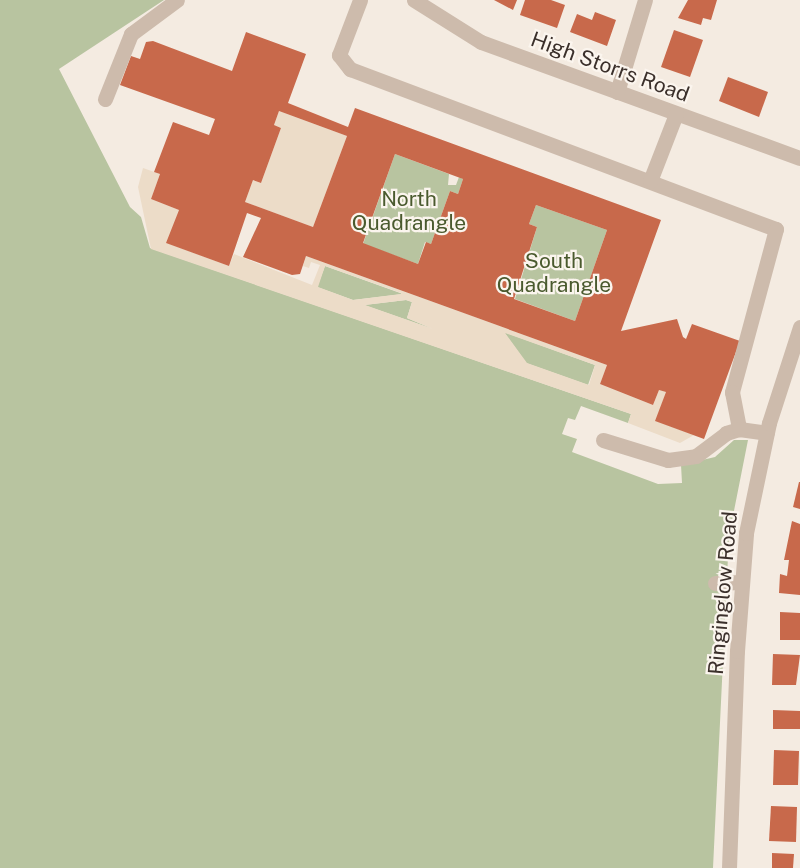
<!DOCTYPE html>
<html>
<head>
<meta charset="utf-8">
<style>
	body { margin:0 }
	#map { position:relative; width:800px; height:868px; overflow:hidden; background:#f4ebe1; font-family:"Public Sans",sans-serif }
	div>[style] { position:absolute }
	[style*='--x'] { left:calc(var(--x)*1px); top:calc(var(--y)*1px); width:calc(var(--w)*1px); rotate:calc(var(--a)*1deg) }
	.green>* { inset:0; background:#b8c4a0 }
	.plaza>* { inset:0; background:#ecdcc8 }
	.building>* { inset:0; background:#c8694b }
	.minor>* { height:15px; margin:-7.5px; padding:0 7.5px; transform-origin:7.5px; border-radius:7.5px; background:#cdbbac }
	span { translate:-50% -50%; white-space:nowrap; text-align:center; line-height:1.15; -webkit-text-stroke:4.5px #fbf5ee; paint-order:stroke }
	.street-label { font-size:21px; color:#3b302b }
	.park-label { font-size:21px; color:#4a5a2e }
</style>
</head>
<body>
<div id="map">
	<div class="green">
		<i style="clip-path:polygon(0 0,164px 0,59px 69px,130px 207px,141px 217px,150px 248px,631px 414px,628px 423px,581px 406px,575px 420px,568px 418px,562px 434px,577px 439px,572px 452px,658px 484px,682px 483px,681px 465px,715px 457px,734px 440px,748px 440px,729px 536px,713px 868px,0 868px)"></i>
		<i style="clip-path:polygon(395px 154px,449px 174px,448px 185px,456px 185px,459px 177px,463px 179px,458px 194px,450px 191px,431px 244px,425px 242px,418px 264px,363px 244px)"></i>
		<i style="clip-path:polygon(536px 205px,607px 230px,575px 321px,515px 299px,537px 227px,529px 224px)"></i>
		<i style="clip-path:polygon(325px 266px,403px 294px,353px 300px,317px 287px)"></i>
		<i style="clip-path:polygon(406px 300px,412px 302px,407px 318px,433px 329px,364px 305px)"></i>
		<i style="clip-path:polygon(504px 332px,595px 365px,588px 385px,526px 363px)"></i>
	</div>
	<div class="plaza">
		<i style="clip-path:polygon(279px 111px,347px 136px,313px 227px,245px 202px,253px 180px,261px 183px,281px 128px,274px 125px)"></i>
		<i style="clip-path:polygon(evenodd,143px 168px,160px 174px,151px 199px,179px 210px,167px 243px,229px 266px,234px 254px,312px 285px,320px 265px,311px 262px,309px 268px,303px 266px,306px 256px,607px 365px,600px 384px,653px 405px,659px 390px,666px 392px,656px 421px,694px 435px,680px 443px,628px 423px,631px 414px,151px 249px,138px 187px,143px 168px,325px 266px,401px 293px,401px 294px,353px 300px,318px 287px,325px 266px,143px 168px,406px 300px,412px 302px,407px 318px,433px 329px,365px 305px,406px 300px,143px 168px,505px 333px,595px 365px,589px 385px,527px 363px,505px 333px)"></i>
	</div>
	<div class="building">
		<i style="clip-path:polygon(494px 0,517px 0,513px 10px)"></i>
		<i style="clip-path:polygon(525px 0,551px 0,565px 5px,557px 28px,520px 15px)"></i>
		<i style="clip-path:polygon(688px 0,717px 0,711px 20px,703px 18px,701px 25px,678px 18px)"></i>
		<i style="clip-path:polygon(595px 12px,616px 20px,607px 46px,570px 32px,577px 14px,592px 20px)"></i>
		<i style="clip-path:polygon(674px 30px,703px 40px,690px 77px,661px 67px)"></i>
		<i style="clip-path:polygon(evenodd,246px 32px,306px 54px,288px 103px,348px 127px,355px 108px,661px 220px,621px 331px,677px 319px,683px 337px,686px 339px,692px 324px,740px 341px,704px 439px,655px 421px,666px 392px,659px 390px,653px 405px,600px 384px,607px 365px,306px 256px,300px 274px,292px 275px,243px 257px,261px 218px,247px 213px,229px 266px,166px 243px,179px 210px,151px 199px,160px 174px,154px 172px,173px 122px,209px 135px,215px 119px,120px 85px,131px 56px,140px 59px,146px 42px,153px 41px,232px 71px,246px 32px,279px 111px,347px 136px,313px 227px,245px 202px,253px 180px,261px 183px,281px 128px,274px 125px,279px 111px,246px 32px,395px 154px,463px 179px,458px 194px,450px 191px,431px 244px,426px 242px,418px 264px,363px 243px,395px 154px,246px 32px,536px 205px,607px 230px,575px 321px,514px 299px,537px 227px,529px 224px,536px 205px)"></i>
		<i style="clip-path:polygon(728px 77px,768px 92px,759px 117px,719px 101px)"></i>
		<i style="clip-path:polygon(799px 482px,800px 482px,800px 509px,793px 507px)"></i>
		<i style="clip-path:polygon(792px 521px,800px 524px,800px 595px,779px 593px,780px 574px,787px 576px,789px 560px,784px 560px)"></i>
		<i style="clip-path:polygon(780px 612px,800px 613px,800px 640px,780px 640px)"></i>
		<i style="clip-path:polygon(773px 654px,800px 655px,796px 685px,772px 685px)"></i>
		<i style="clip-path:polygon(773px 710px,800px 711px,800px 729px,773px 729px)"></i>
		<i style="clip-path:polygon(774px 750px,799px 751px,798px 785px,773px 785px)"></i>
		<i style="clip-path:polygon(771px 806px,797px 807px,796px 842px,769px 841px)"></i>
		<i style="clip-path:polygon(772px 853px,794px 854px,793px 868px,772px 868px)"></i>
	</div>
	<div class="minor">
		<i style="--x:360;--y:0;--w:59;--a:110.9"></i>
		<i style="--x:339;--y:55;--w:18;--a:52"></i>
		<i style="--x:350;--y:69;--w:455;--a:20.6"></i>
		<i style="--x:776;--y:229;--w:169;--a:105.1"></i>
		<i style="--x:732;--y:392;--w:38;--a:79"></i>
		<i style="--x:414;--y:0;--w:79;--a:32.1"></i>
		<i style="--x:481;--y:42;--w:339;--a:20"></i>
		<i style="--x:617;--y:92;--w:96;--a:-73.1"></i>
		<i style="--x:105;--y:99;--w:70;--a:-68.2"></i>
		<i style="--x:131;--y:34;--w:57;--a:-36.5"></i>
		<i style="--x:650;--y:181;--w:72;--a:-68.8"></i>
		<i style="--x:603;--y:440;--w:68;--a:17.1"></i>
		<i style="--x:668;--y:460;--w:28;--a:-8"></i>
		<i style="--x:696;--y:456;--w:38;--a:-37"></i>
		<i style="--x:726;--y:433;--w:14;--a:-17"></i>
		<i style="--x:739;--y:429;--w:28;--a:8"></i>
		<i style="--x:715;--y:583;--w:26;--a:-2"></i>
		<i style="--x:729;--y:868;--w:217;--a:-87.9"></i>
		<i style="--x:737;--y:651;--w:118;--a:-85.6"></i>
		<i style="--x:746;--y:533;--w:112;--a:-78.2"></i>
		<i style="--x:769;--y:423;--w:101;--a:-72.1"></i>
	</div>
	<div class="street-label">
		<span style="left:610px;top:67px;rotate:20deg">High Storrs Road</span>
		<span style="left:723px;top:593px;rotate:-85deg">Ringinglow Road</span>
	</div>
	<div class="park-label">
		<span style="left:409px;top:211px">North<br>Quadrangle</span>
		<span style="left:554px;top:273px">South<br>Quadrangle</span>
	</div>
</div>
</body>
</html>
